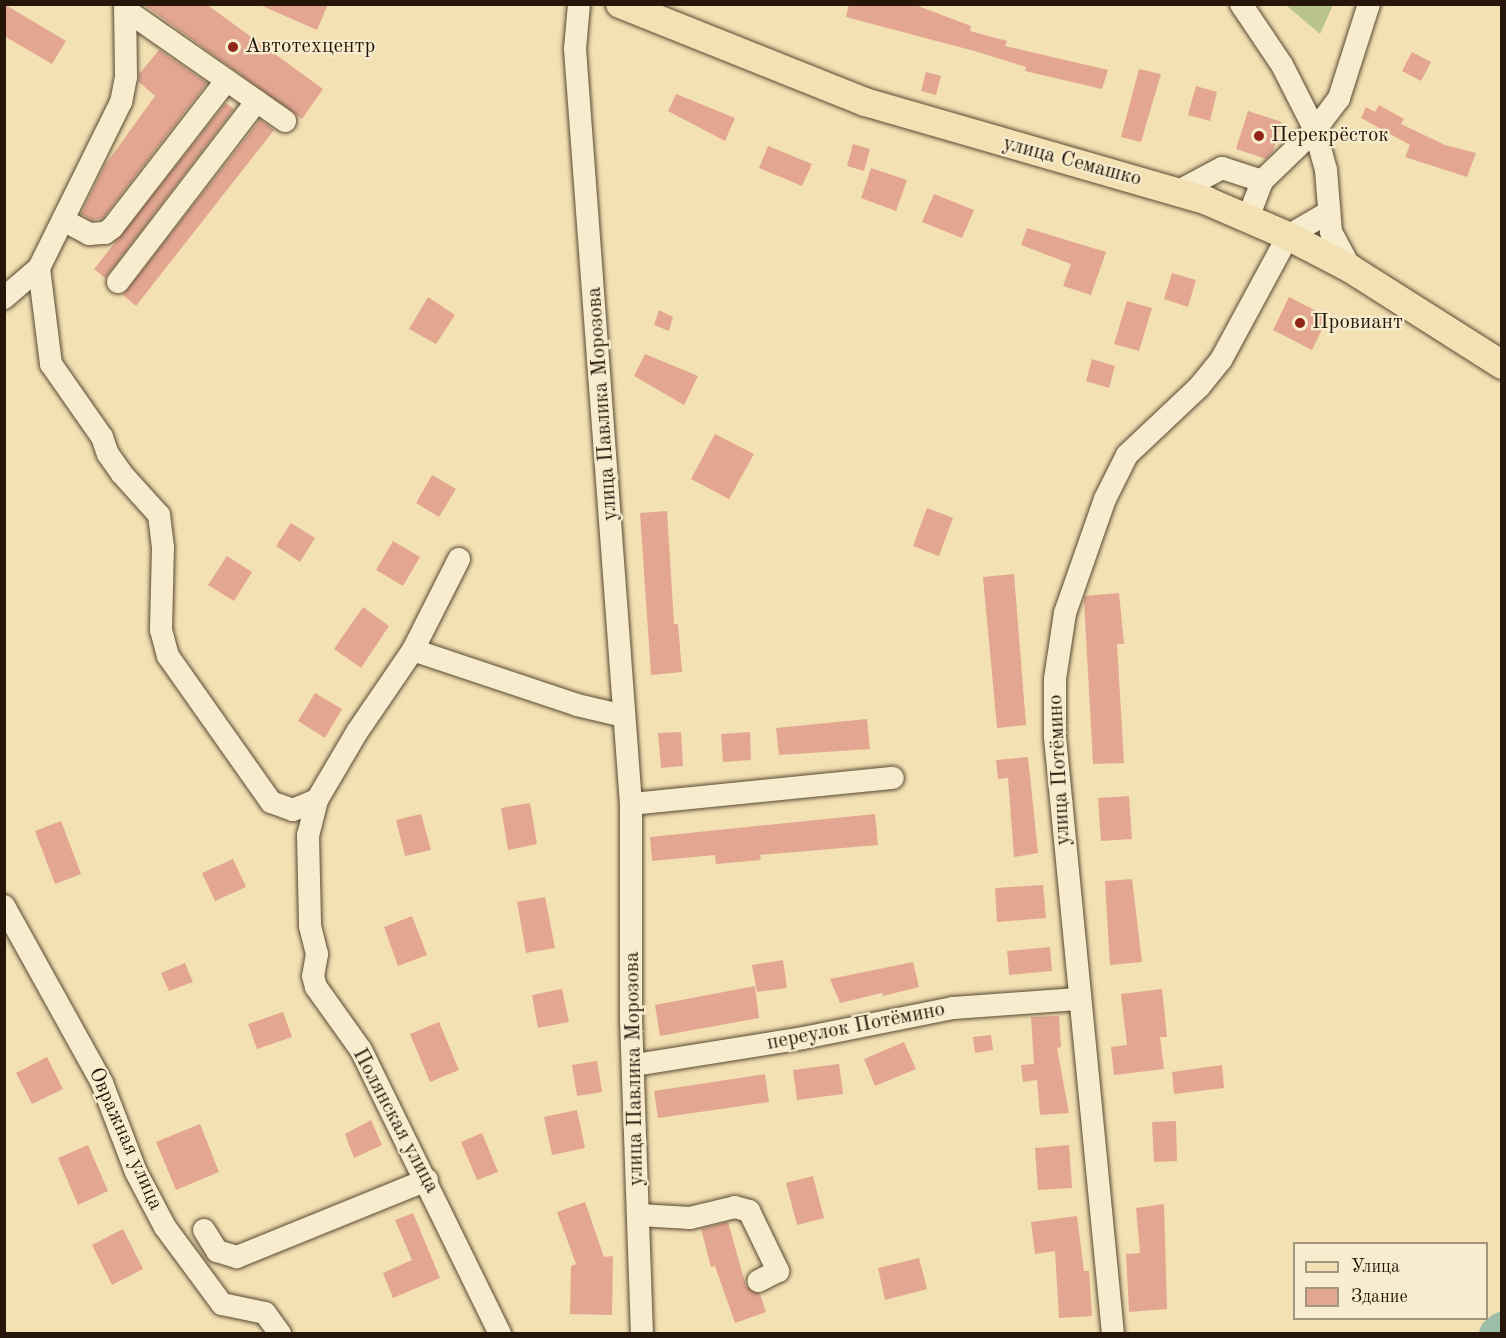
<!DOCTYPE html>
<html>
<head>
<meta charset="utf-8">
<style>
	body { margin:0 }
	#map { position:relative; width:1506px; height:1338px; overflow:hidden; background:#f3e1b3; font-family:"Old Standard TT",serif }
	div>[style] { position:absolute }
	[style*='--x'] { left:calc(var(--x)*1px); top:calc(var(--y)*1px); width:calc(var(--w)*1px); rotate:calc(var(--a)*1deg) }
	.green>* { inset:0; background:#b9c38e }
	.river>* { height:34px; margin:-17px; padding:0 17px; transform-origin:17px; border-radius:17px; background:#9cbea9 }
	.building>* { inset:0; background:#e3a791 }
	.roads { filter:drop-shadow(0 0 2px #594934) drop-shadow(0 0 2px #594934) }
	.minor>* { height:22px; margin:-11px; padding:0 11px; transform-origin:11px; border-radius:11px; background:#f7ecce }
	.major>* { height:28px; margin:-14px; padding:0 14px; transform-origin:14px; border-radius:14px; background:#f3e1b3 }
	.dots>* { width:16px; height:16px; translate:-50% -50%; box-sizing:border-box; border:3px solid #f7ecce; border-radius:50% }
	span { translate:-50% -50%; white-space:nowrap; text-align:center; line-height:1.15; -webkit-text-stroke:4.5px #f7ecce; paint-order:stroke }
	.poi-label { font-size:21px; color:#26160a }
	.left { translate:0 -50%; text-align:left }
	.street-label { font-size:21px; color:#26160a }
	.frame { position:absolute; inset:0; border:6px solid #26160a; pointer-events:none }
	.legend { position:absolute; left:1293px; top:1242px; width:195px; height:78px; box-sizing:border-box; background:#f7ecce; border:2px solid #a39680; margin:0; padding:8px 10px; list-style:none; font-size:18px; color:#26160a }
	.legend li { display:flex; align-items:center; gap:12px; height:30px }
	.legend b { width:30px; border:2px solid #a39680 }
</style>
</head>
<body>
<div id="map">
	<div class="green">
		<i style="clip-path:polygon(1286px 5px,1333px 5px,1320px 34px)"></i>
	</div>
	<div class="river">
		<i style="--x:1496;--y:1334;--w:8;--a:-40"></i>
	</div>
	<div class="building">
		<i style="clip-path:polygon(4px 4px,66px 41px,52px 64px,4px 36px)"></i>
		<i style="clip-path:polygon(143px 4px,206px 4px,323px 89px,302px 119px)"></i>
		<i style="clip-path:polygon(258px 4px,328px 4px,317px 30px)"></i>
		<i style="clip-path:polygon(849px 4px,913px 4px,971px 26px,970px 31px,1007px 41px,1005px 46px,1108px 70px,1102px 89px,1025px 71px,1026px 67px,978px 52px,846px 17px)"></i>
		<i style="clip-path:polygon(159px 50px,207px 83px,103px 218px,92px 220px,81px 214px,105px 165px,155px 96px,139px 82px,139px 74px)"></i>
		<i style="clip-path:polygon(1412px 52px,1431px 62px,1421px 81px,1402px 71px)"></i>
		<i style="clip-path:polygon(1139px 69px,1161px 74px,1141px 142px,1121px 137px)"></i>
		<i style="clip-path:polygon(926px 72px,941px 76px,936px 95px,921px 91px)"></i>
		<i style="clip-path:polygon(1196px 86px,1217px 92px,1210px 121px,1188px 115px)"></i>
		<i style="clip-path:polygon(676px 94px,735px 118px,725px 141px,668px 111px)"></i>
		<i style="clip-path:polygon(226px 103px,234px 109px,105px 278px,94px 269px)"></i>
		<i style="clip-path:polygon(1379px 105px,1404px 119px,1401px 124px,1445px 145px,1476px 153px,1467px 177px,1405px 157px,1410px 145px,1361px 118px,1366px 107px,1375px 112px)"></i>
		<i style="clip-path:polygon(1248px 111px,1282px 122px,1273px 151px,1266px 159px,1236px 149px)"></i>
		<i style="clip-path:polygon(260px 120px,274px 130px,136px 306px,123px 295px)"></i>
		<i style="clip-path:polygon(853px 144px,870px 149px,864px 171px,847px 166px)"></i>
		<i style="clip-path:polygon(768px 146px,812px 164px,802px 186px,759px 168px)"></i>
		<i style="clip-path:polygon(871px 168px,907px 180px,896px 211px,861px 198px)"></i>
		<i style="clip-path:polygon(934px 194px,974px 210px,962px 238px,922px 222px)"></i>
		<i style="clip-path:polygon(1027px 228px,1106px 252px,1091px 295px,1063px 286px,1071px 264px,1021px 245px)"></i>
		<i style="clip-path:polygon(1172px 273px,1196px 280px,1188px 307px,1164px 299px)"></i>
		<i style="clip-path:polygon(428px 297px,455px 315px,436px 344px,409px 329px)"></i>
		<i style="clip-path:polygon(1289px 297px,1328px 317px,1312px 350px,1273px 330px)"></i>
		<i style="clip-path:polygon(1127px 301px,1152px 308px,1139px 351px,1114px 344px)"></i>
		<i style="clip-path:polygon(659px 310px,673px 317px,669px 331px,654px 325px)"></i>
		<i style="clip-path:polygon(645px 354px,698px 376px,684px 405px,634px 376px)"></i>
		<i style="clip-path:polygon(1092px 359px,1115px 366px,1109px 388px,1086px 381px)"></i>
		<i style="clip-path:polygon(715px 434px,754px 454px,729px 499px,691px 479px)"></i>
		<i style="clip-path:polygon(432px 475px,456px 489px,439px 517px,416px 503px)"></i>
		<i style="clip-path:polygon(927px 508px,953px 518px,939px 556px,913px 546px)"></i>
		<i style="clip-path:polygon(667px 511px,674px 624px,678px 624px,682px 672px,651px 675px,640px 513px)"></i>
		<i style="clip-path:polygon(291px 523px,315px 538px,300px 562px,276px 546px)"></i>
		<i style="clip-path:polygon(393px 541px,420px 557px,403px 586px,376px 570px)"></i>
		<i style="clip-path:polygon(227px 556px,252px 572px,234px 601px,208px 585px)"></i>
		<i style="clip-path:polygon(1014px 574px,1026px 725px,997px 728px,983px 577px)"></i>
		<i style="clip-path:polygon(1119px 593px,1124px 644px,1117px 644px,1124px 763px,1093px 764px,1084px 600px,1085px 596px)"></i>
		<i style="clip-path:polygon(363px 607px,389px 626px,361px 668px,334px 649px)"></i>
		<i style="clip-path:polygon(315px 693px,342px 709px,325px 738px,298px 721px)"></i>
		<i style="clip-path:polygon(867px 719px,870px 749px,779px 755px,776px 728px)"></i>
		<i style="clip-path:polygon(681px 732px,683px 766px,661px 768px,658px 733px)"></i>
		<i style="clip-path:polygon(750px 732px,751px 760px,723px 762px,721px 734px)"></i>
		<i style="clip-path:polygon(1028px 757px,1038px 853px,1014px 857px,1008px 778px,998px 779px,996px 760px)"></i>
		<i style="clip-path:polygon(1129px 796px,1132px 839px,1101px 841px,1098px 798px)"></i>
		<i style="clip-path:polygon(530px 803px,537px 844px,508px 850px,501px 808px)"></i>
		<i style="clip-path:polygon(421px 814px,431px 850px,405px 856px,396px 820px)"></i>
		<i style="clip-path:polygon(875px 814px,878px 845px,760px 855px,761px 860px,716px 864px,715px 855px,652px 861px,650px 837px)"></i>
		<i style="clip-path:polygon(61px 821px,81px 874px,55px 884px,35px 831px)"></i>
		<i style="clip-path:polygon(233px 859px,246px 887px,215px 901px,202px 873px)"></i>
		<i style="clip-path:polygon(1132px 879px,1142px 962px,1110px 965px,1105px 881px)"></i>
		<i style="clip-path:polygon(1043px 885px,1046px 918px,997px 922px,995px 888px)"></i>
		<i style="clip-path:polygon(545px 897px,555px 948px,526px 953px,517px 902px)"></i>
		<i style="clip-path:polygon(412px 916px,427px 955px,398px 966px,384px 927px)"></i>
		<i style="clip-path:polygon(1050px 947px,1052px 971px,1009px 975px,1007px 951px)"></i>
		<i style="clip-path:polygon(783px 960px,787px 988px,757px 992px,752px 965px)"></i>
		<i style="clip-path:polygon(913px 962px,919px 987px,883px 996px,882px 993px,840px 1003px,830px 979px)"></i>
		<i style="clip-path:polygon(185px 963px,193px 982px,169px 991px,161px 973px)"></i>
		<i style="clip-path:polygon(755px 986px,759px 1018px,660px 1036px,655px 1005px)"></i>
		<i style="clip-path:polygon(562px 989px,569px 1022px,538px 1028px,532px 995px)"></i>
		<i style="clip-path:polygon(1162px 989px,1167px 1037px,1160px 1037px,1164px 1069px,1114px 1075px,1111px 1047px,1127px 1045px,1121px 994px)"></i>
		<i style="clip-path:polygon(283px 1012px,292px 1037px,257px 1049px,248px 1024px)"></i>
		<i style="clip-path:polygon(1059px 1016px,1061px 1047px,1057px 1048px,1069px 1113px,1040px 1115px,1037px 1080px,1023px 1082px,1021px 1065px,1034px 1064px,1031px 1017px)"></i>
		<i style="clip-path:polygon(439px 1022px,459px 1070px,430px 1082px,410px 1034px)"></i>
		<i style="clip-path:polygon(991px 1035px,993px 1050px,975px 1053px,973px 1037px)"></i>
		<i style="clip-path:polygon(904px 1042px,916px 1069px,875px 1086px,864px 1059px)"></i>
		<i style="clip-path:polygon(47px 1057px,63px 1089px,32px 1104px,16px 1073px)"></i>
		<i style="clip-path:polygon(597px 1061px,602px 1092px,577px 1096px,572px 1065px)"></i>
		<i style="clip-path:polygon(839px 1064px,843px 1094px,797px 1100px,793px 1070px)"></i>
		<i style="clip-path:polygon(1222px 1065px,1224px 1088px,1174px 1094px,1172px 1072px)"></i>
		<i style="clip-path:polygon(765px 1074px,769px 1102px,658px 1118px,654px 1091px)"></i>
		<i style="clip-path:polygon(577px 1110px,585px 1148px,552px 1155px,544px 1117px)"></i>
		<i style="clip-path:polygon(371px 1120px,382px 1145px,354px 1158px,345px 1134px)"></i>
		<i style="clip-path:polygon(1176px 1121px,1177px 1161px,1154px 1162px,1152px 1122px)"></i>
		<i style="clip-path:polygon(200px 1124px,219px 1172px,176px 1190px,156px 1142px)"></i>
		<i style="clip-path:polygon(482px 1133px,498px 1172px,477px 1180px,461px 1142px)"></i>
		<i style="clip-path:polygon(88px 1145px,108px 1191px,78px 1205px,58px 1158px)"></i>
		<i style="clip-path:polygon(1069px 1145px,1072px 1188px,1038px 1190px,1035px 1148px)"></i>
		<i style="clip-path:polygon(813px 1176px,824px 1218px,797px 1225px,786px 1183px)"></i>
		<i style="clip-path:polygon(585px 1202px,604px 1257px,613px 1256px,612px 1315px,570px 1314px,571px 1266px,576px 1264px,557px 1212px)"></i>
		<i style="clip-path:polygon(1164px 1204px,1167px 1309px,1129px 1312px,1126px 1254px,1140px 1253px,1136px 1208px)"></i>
		<i style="clip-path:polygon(413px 1213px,440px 1278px,393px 1298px,383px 1273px,412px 1260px,395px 1220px)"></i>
		<i style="clip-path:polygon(1077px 1216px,1084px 1271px,1089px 1271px,1092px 1316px,1059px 1318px,1055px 1251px,1035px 1254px,1031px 1222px)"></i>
		<i style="clip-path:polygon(728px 1222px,746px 1286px,760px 1294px,766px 1312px,735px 1323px,715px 1266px,711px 1267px,701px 1229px)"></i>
		<i style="clip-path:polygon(123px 1229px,143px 1269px,112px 1285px,92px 1245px)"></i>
		<i style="clip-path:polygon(919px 1258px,927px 1289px,885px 1300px,878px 1268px)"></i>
	</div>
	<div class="roads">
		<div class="minor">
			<i style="--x:125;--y:4;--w:73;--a:89.2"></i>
			<i style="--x:126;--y:77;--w:25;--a:101"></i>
			<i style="--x:121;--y:102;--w:185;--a:116.3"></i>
			<i style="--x:39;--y:268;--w:97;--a:82.9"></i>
			<i style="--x:51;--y:364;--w:89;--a:55.1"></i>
			<i style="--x:102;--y:437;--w:18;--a:71"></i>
			<i style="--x:108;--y:454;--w:24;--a:55"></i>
			<i style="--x:122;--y:474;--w:55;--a:47.9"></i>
			<i style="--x:159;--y:515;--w:32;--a:83"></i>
			<i style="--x:163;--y:547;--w:83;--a:91.4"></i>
			<i style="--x:161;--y:630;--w:27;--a:75"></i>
			<i style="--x:168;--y:656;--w:179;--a:54.8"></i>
			<i style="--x:271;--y:802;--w:23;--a:20"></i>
			<i style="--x:293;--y:810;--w:26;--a:-23"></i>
			<i style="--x:579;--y:4;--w:45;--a:95.1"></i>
			<i style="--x:575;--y:49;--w:757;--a:85.76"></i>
			<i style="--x:631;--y:804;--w:216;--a:90"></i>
			<i style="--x:631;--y:1020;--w:314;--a:88"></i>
			<i style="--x:1241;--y:4;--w:73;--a:56.1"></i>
			<i style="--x:1282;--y:65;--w:73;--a:63.1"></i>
			<i style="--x:1315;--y:130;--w:41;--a:74.6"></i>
			<i style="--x:1326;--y:170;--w:62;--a:85.4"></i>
			<i style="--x:1331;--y:232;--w:42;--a:61.6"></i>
			<i style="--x:126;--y:10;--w:194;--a:34.9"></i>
			<i style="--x:1177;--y:192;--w:51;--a:-28.1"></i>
			<i style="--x:1222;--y:168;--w:42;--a:18"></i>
			<i style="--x:1262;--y:181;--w:74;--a:-43.9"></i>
			<i style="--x:1315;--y:130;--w:40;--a:-53"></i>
			<i style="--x:1339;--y:98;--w:99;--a:-72.3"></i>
			<i style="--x:1248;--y:218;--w:40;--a:-69"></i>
			<i style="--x:63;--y:220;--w:30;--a:28"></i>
			<i style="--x:89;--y:234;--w:16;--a:-4"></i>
			<i style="--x:105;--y:233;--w:9;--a:-36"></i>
			<i style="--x:112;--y:228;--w:187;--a:-52.2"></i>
			<i style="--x:118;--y:282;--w:228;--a:-52.5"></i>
			<i style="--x:4;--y:298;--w:46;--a:-40.6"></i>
			<i style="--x:459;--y:559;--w:102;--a:116.8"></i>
			<i style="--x:413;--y:650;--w:99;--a:124.3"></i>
			<i style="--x:357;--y:732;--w:79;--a:120.5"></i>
			<i style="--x:317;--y:800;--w:36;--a:104"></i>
			<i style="--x:308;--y:835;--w:91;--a:88.7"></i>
			<i style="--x:310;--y:926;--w:29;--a:76"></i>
			<i style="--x:317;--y:954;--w:22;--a:100"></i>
			<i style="--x:313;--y:976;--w:11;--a:75"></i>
			<i style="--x:316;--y:987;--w:77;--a:54.5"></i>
			<i style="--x:361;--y:1050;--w:316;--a:63.9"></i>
			<i style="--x:413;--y:650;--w:173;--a:18.5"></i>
			<i style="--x:577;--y:705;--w:48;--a:13.2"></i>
			<i style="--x:631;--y:804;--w:263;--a:-5.7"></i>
			<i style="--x:4;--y:906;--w:202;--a:61"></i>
			<i style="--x:102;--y:1083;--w:95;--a:69.1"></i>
			<i style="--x:136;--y:1172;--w:62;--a:62.2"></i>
			<i style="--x:165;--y:1227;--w:96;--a:53.5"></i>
			<i style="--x:222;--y:1304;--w:44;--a:11.8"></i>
			<i style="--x:265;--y:1313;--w:26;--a:54"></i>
			<i style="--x:635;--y:1065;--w:170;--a:-9.1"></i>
			<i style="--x:803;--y:1038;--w:153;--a:-11.3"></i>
			<i style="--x:953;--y:1008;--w:125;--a:-4.1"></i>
			<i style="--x:639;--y:1215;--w:51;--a:3.4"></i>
			<i style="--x:690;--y:1218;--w:46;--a:-13.7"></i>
			<i style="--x:735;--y:1207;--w:15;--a:16"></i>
			<i style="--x:749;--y:1211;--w:67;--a:64.2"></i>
			<i style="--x:778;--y:1271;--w:22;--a:153"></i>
			<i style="--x:204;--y:1230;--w:25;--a:58"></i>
			<i style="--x:217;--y:1251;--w:21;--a:17"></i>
			<i style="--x:237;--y:1257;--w:205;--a:-22.1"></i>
			<i style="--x:1113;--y:1334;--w:600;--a:-95.55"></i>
			<i style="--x:1055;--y:737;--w:58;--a:-90"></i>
			<i style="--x:1055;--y:679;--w:67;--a:-81.4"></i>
			<i style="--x:1065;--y:613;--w:121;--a:-70.7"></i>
			<i style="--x:1105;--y:499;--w:49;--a:-63.4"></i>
			<i style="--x:1127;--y:455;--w:99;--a:-43.4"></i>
			<i style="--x:1199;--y:387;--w:35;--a:-51"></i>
			<i style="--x:1221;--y:360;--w:141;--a:-61.6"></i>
			<i style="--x:1288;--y:236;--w:48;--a:-30.3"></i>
		</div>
		<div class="major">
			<i style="--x:620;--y:4;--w:264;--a:21.8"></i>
			<i style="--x:865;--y:102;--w:356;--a:16.1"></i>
			<i style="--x:1207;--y:201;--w:88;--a:23.4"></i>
			<i style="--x:1288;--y:236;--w:71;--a:27.6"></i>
			<i style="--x:1351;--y:269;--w:179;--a:32.4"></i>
		</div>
	</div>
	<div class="dots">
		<i style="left:233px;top:47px;background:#8f2418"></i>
		<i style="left:1259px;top:136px;background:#8f2418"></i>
		<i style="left:1300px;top:323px;background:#8f2418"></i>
	</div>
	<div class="poi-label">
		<span class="left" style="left:245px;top:47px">Автотехцентр</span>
		<span class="left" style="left:1271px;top:136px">Перекрёсток</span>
		<span class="left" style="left:1312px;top:323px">Провиант</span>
	</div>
	<div class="street-label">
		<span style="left:1072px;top:162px;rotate:15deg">улица Семашко</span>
		<span style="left:603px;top:404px;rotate:-94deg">улица Павлика Морозова</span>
		<span style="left:1060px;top:770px;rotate:-93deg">улица Потёмино</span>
		<span style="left:856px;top:1027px;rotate:-11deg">переулок Потёмино</span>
		<span style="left:635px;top:1069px;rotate:-91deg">улица Павлика Морозова</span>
		<span style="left:395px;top:1121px;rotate:62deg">Полянская улица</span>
		<span style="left:125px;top:1139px;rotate:66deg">Овражная улица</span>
	</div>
	<div class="frame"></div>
	<ul class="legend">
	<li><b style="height:8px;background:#f3e1b3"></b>Улица</li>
	<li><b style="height:16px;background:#e3a791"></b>Здание</li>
	</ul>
</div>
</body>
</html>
